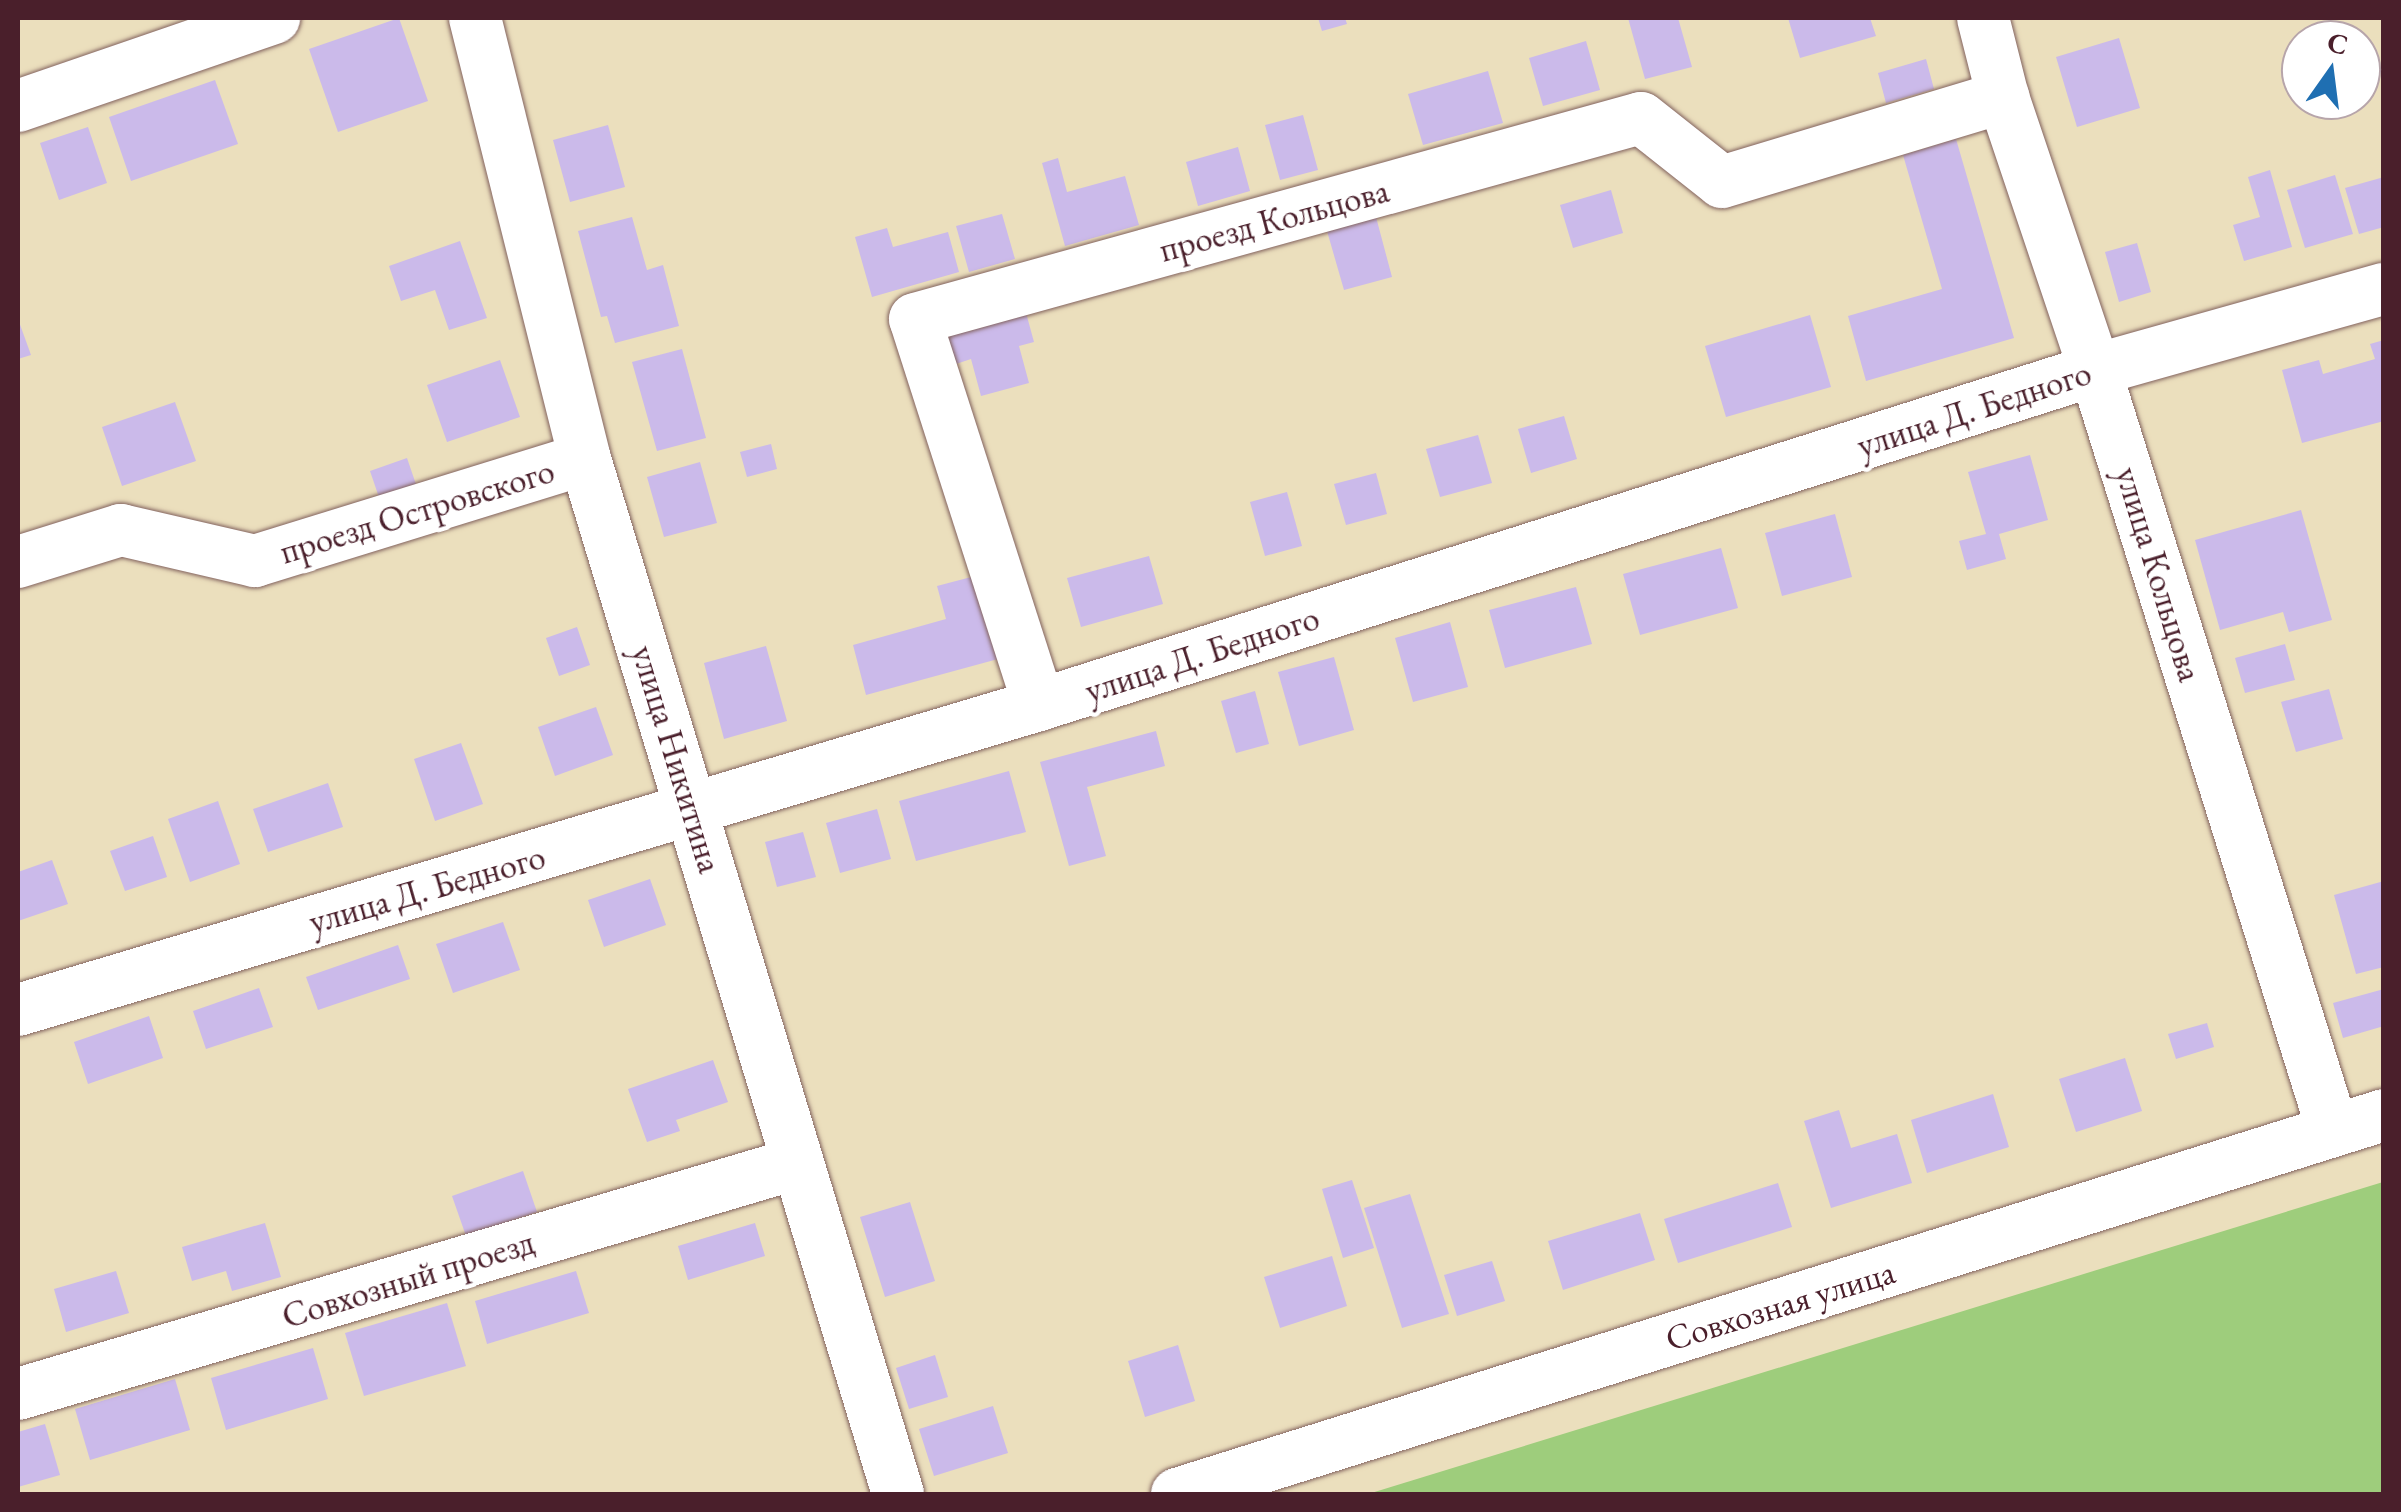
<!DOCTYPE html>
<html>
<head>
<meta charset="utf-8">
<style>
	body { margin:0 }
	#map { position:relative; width:2401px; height:1512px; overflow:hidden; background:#ebdfbd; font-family:"EB Garamond",serif }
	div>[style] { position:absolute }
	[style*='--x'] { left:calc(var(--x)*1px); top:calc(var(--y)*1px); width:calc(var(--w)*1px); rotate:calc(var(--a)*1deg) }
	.green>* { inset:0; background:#9ecd7c }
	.building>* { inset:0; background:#cbbaea }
	.roads { filter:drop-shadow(0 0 2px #82625e) drop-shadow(0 0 2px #82625e) }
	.minor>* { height:52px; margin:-26px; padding:0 26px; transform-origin:26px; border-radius:26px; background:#fff }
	span { translate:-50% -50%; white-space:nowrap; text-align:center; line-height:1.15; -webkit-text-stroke:9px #fff; paint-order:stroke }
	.street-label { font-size:35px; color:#4a1f2b }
	.frame { position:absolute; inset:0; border:20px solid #4a1f2b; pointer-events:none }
	.north { position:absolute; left:2281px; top:20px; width:100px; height:100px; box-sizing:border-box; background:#fff; border:2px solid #b7a5aa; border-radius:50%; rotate:14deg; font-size:28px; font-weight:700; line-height:40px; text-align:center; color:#4a1f2b }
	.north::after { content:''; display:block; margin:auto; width:35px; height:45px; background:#1f6fb2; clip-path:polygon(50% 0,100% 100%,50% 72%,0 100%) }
</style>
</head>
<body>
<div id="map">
	<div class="green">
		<i style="clip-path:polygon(2383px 1182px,2383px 1494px,1368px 1494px)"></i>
	</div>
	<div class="building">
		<i style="clip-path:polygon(399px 18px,428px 101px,338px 132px,309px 49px)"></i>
		<i style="clip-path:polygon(1318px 18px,1345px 18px,1347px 24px,1322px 31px)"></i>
		<i style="clip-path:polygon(1628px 18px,1678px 18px,1692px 67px,1645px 79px)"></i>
		<i style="clip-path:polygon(1788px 18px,1870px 18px,1876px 36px,1800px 58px)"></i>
		<i style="clip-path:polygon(2119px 38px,2140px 108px,2077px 127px,2056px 57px)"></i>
		<i style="clip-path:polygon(1586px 41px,1600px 90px,1543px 106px,1529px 58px)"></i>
		<i style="clip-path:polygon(1926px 59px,1934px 89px,1886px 103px,1878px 73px)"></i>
		<i style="clip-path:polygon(1488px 71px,1503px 123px,1423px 145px,1408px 94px)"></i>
		<i style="clip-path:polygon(215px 80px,238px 144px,131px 181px,109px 117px)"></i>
		<i style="clip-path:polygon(1303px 115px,1318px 170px,1280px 180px,1265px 125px)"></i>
		<i style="clip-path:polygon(608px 125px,625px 187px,570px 202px,553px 140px)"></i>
		<i style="clip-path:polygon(88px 127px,107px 183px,59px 200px,40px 143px)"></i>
		<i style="clip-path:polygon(1956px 139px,2014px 338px,1866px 381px,1848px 316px,1942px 289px,1903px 155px)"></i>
		<i style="clip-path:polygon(1238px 147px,1250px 191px,1198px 206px,1186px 162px)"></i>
		<i style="clip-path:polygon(1058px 158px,1067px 192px,1125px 176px,1139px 225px,1065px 246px,1042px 163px)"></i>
		<i style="clip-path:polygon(2270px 170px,2292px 247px,2244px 261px,2233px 225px,2260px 217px,2248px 177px)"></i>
		<i style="clip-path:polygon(2335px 175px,2353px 234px,2305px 248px,2287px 190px)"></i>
		<i style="clip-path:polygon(2384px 177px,2384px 227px,2359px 234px,2345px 188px)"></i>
		<i style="clip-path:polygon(1611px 190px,1623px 233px,1573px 248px,1560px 205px)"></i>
		<i style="clip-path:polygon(1002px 214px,1015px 259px,969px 272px,956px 226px)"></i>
		<i style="clip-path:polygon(632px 217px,647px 270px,663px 265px,679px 326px,615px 343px,607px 316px,601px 317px,578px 231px)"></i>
		<i style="clip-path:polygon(1376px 217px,1392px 277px,1344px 290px,1327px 231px)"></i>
		<i style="clip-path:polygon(887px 228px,893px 247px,948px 232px,959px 272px,872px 297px,855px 237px)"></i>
		<i style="clip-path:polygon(460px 241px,487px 318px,449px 330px,435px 290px,401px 301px,389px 266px)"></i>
		<i style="clip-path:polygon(2137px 243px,2151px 292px,2119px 302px,2105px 252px)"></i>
		<i style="clip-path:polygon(1025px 309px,1034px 342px,1019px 346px,1029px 383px,981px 396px,971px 359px,956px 364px,946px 331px)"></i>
		<i style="clip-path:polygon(1810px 315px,1831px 387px,1726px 417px,1705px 346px)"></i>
		<i style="clip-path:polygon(18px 319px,31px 355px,18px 359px)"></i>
		<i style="clip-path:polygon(2384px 340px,2384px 421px,2302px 443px,2282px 370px,2319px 360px,2323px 374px,2375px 359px,2370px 344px)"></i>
		<i style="clip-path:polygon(682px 349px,706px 438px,657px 451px,632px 362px)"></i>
		<i style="clip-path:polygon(500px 360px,520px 417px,447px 442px,427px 385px)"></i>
		<i style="clip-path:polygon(175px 402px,196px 461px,122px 486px,102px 427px)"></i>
		<i style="clip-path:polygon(1564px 416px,1577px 459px,1531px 473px,1518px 429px)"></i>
		<i style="clip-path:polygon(1478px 435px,1492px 483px,1440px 497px,1426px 449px)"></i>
		<i style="clip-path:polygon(771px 444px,777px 469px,747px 477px,740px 452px)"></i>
		<i style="clip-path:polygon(2030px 455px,2048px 520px,1999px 534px,2006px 559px,1967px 570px,1959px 541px,1986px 534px,1968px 472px)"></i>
		<i style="clip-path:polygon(407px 458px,421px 499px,384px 512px,370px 471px)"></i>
		<i style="clip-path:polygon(700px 462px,717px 523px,664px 537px,647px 477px)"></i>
		<i style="clip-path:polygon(1376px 473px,1387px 514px,1346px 525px,1334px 484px)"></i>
		<i style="clip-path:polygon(1287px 492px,1302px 546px,1265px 556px,1250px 502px)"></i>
		<i style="clip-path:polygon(2301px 510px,2332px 620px,2289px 632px,2283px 612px,2220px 630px,2195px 540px)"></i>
		<i style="clip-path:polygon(1835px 514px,1852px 577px,1782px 596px,1765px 533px)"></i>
		<i style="clip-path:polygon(1721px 548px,1738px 608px,1640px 635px,1623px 574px)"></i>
		<i style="clip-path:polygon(1149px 556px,1163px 604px,1081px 627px,1067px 578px)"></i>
		<i style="clip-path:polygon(975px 576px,998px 659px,866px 695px,853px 645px,946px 619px,937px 586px)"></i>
		<i style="clip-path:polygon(1576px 587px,1592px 644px,1505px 668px,1489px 610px)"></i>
		<i style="clip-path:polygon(1450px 622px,1468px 687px,1413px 702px,1395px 638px)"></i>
		<i style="clip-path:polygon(577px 627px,590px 665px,559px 676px,546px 638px)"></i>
		<i style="clip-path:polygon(2285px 644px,2295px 680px,2245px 693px,2235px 658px)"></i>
		<i style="clip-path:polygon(766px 646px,787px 721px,724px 739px,704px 663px)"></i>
		<i style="clip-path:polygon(1334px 657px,1354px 730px,1299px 746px,1278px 672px)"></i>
		<i style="clip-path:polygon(2329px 689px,2343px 739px,2296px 752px,2281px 702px)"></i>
		<i style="clip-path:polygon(1255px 691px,1269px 744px,1236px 753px,1221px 701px)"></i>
		<i style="clip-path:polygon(596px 707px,613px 755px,555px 776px,538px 727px)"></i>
		<i style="clip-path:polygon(1156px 731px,1165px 766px,1087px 787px,1106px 856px,1069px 866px,1040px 762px)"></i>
		<i style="clip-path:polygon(461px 743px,483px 804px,435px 821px,414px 759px)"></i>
		<i style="clip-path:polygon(1009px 771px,1026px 832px,916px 861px,899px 801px)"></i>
		<i style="clip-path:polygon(328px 783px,343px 827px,268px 852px,253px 809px)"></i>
		<i style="clip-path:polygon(218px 801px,240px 864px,190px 882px,168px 819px)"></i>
		<i style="clip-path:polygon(877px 809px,891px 859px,840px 873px,826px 823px)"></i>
		<i style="clip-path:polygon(803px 832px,816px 877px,777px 887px,765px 842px)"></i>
		<i style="clip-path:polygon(153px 836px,167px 877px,125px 891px,110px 851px)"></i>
		<i style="clip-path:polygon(52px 860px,68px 904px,18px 921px,18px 872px)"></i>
		<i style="clip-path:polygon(650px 879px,666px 925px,604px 947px,588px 900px)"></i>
		<i style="clip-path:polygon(2384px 881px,2384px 967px,2356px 974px,2334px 895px)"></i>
		<i style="clip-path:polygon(503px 922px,520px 970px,453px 993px,436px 944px)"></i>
		<i style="clip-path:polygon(398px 945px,410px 979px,318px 1010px,306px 977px)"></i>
		<i style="clip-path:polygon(259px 988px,273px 1027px,206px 1049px,193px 1011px)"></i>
		<i style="clip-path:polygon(2384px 989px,2384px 1026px,2343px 1038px,2333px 1003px)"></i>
		<i style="clip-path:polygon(149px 1016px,163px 1058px,88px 1084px,74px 1042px)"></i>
		<i style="clip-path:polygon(2207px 1023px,2214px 1047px,2176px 1059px,2168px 1034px)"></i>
		<i style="clip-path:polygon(2125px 1058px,2142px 1111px,2076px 1132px,2059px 1079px)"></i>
		<i style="clip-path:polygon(713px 1060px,728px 1102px,676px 1120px,680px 1131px,647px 1142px,628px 1089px)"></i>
		<i style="clip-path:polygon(1993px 1094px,2009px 1147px,1927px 1173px,1911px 1120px)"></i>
		<i style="clip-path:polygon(1839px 1110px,1851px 1148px,1897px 1134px,1912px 1183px,1831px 1208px,1804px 1121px)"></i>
		<i style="clip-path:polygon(523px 1171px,537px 1212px,466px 1236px,452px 1196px)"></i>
		<i style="clip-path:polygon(1352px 1180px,1374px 1248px,1343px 1258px,1322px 1189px)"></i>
		<i style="clip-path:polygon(1778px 1183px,1792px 1227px,1678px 1263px,1664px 1219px)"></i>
		<i style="clip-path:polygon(1410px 1194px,1449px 1314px,1402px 1328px,1364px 1208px)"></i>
		<i style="clip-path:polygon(910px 1202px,935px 1281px,885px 1297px,860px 1217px)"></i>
		<i style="clip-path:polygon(1640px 1213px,1655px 1260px,1563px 1290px,1548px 1241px)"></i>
		<i style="clip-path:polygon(265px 1223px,281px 1277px,232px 1291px,226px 1271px,192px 1281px,182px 1247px)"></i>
		<i style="clip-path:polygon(755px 1223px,765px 1256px,688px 1280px,678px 1246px)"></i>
		<i style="clip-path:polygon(1332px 1256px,1347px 1306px,1280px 1328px,1264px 1277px)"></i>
		<i style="clip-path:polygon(1492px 1261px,1505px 1301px,1457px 1316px,1444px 1275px)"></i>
		<i style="clip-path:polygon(116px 1271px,129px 1313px,66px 1332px,54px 1289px)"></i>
		<i style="clip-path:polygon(576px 1271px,589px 1313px,487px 1344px,475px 1301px)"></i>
		<i style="clip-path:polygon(447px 1303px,466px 1366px,364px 1396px,345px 1333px)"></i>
		<i style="clip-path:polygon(1178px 1345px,1195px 1401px,1145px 1417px,1128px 1361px)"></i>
		<i style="clip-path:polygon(313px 1348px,328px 1399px,226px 1430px,211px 1378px)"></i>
		<i style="clip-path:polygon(935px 1355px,948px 1397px,909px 1409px,896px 1368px)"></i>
		<i style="clip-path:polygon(175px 1379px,190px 1430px,90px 1460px,75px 1409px)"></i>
		<i style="clip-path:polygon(993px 1406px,1008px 1453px,934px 1476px,919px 1429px)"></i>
		<i style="clip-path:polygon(45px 1424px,60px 1475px,18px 1487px,18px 1432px)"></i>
	</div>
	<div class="roads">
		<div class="minor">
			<i style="--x:475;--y:18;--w:455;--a:76"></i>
			<i style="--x:585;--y:459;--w:1081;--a:73.17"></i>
			<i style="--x:1983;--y:18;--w:81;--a:75.8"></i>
			<i style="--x:2003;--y:97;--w:288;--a:71.4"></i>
			<i style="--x:2095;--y:370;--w:797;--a:72.63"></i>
			<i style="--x:18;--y:106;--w:271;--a:-19"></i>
			<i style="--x:18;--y:562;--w:108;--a:-17.3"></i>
			<i style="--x:121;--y:530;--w:138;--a:13"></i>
			<i style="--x:255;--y:561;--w:345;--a:-17.2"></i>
			<i style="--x:1039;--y:705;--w:405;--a:-107.8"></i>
			<i style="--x:915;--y:319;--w:753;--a:-15.48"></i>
			<i style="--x:1641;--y:118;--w:103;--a:38.3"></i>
			<i style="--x:1722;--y:182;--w:294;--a:-16.8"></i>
			<i style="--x:18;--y:1010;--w:1066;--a:-16.63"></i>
			<i style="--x:1039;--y:705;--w:1108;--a:-17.6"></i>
			<i style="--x:2095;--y:370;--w:300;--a:-15.7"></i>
			<i style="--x:18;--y:1394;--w:813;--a:-16.5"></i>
			<i style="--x:1177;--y:1494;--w:1265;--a:-17.43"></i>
		</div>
	</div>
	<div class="street-label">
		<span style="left:1274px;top:220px;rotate:-15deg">проезд Кольцова</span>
		<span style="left:1974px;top:409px;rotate:-18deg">улица Д. Бедного</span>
		<span style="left:417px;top:511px;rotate:-17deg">проезд Островского</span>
		<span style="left:2159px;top:574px;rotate:73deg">улица Кольцова</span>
		<span style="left:1202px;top:654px;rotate:-18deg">улица Д. Бедного</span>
		<span style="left:677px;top:759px;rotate:73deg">улица Никитина</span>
		<span style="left:427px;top:889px;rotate:-16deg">улица Д. Бедного</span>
		<span style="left:408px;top:1279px;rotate:-17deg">Совхозный проезд</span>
		<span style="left:1780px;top:1305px;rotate:-17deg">Совхозная улица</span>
	</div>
	<div class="frame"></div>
	<div class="north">С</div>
</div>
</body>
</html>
